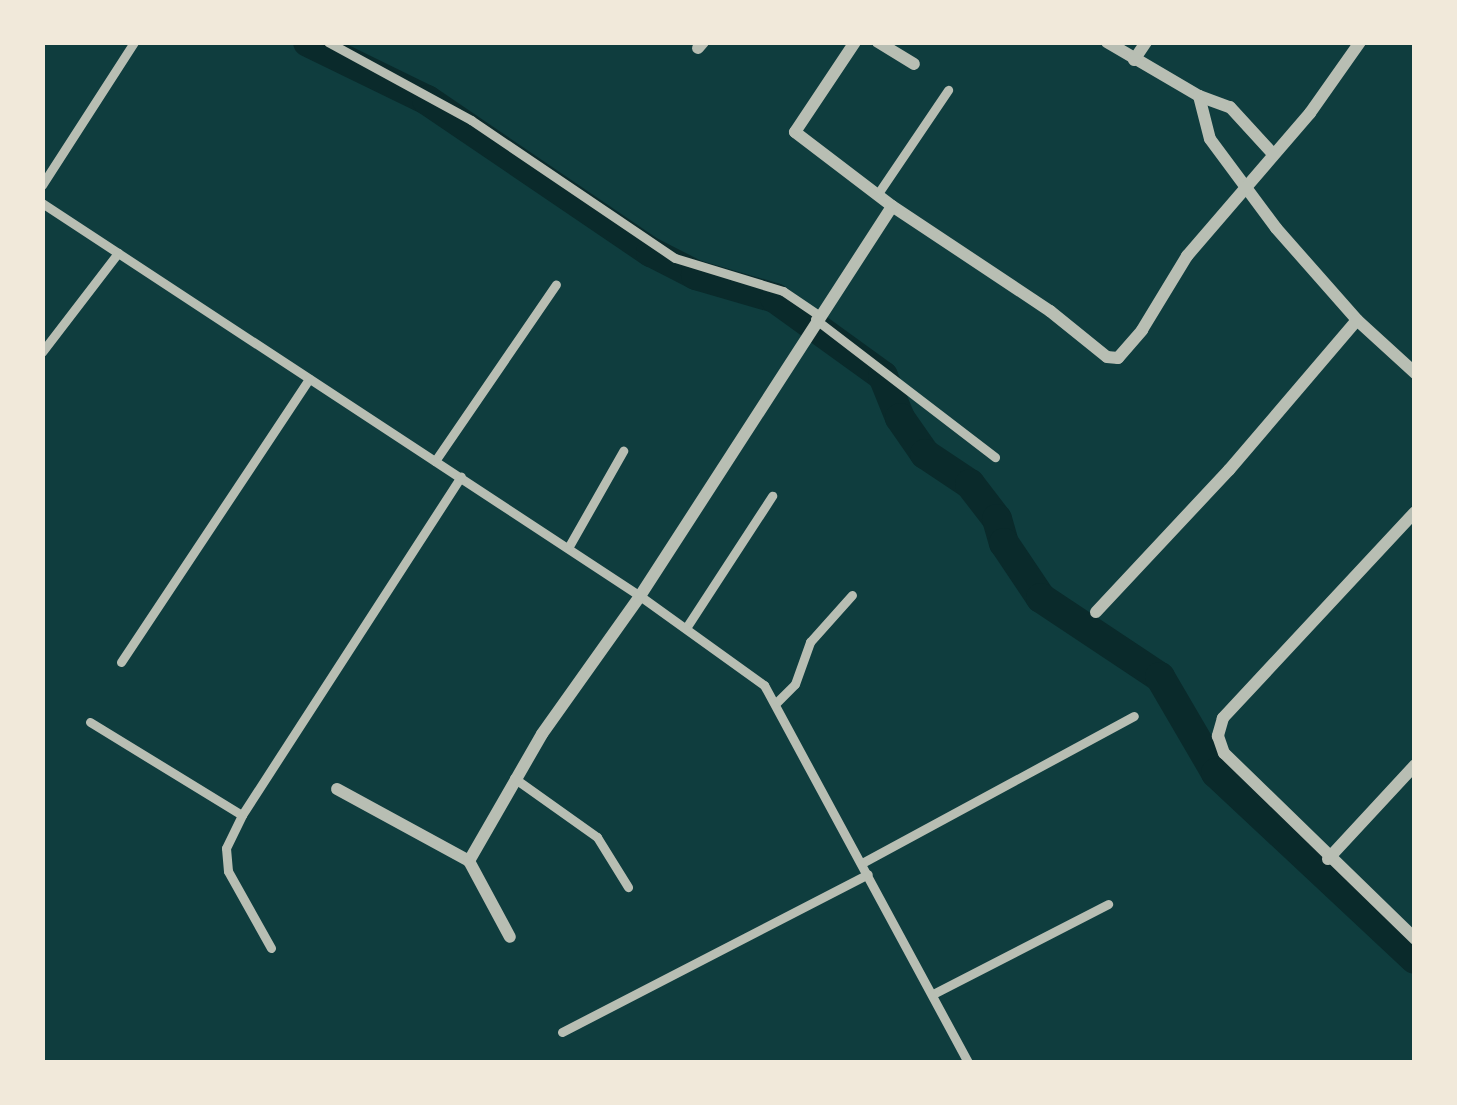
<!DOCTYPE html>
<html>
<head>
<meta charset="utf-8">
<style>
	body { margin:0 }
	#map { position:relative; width:1457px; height:1105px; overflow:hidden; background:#0f3d3e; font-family:"Crimson Pro",serif }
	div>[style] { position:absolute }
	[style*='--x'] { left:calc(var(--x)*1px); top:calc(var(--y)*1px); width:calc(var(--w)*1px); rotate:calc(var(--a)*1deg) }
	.canal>* { height:30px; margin:-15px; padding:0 15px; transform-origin:15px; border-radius:15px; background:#0a2a2b }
	.service>* { height:9px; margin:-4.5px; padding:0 4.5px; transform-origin:4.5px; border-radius:4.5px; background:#b8beb3 }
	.minor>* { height:12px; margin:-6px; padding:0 6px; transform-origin:6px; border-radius:6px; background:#b8beb3 }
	span { translate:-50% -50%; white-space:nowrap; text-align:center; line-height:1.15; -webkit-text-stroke:12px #f1e9da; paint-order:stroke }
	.frame { position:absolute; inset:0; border:45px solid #f1e9da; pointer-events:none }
</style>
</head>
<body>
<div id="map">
	<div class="canal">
		<i style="--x:308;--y:42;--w:132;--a:26"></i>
		<i style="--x:427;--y:100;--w:271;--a:34.2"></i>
		<i style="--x:651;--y:252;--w:51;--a:27.1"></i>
		<i style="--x:696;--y:275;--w:82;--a:16.2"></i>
		<i style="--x:775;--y:298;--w:133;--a:35.8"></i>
		<i style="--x:883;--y:376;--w:45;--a:68"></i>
		<i style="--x:900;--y:418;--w:44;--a:55.2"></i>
		<i style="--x:925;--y:454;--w:54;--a:33.7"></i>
		<i style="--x:970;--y:484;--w:44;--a:52.4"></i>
		<i style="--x:997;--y:519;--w:25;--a:74"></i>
		<i style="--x:1004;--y:543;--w:66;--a:56.1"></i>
		<i style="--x:1041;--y:598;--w:143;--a:33.6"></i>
		<i style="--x:1160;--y:677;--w:111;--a:59.7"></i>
		<i style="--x:1216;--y:773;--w:272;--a:43.1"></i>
	</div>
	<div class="service">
		<i style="--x:328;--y:42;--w:163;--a:28.6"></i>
		<i style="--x:471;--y:120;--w:246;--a:34.1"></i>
		<i style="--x:675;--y:258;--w:113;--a:17"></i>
		<i style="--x:783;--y:291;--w:41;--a:34.1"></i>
		<i style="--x:42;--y:185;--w:170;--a:-57.2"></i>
		<i style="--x:877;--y:195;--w:127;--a:-55.9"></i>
		<i style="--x:42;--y:203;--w:716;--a:33.31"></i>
		<i style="--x:640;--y:596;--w:153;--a:35.7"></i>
		<i style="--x:764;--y:685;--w:430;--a:61.6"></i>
		<i style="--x:815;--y:319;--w:227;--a:37.5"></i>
		<i style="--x:42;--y:352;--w:125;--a:-52.5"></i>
		<i style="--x:435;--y:461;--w:214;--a:-55.6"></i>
		<i style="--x:568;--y:548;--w:112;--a:-60.4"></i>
		<i style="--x:686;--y:628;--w:158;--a:-56.9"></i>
		<i style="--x:121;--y:662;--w:340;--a:-56.4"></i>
		<i style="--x:777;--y:702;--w:25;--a:-45"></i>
		<i style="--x:795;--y:684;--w:45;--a:-70.3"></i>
		<i style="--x:810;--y:642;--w:63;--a:-48.2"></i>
		<i style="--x:90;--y:722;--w:178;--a:31.5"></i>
		<i style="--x:514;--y:778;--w:102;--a:35.4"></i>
		<i style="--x:597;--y:837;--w:59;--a:58.2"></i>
		<i style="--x:862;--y:863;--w:309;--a:-28.4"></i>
		<i style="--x:271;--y:948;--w:88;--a:-119.2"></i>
		<i style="--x:228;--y:871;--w:23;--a:-95"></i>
		<i style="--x:226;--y:848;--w:37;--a:-64"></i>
		<i style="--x:242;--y:815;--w:403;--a:-57.1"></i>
		<i style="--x:933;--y:994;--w:197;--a:-27.2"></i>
		<i style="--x:562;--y:1032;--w:344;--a:-27.3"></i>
	</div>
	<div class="minor">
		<i style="--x:878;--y:42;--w:42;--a:31.4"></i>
		<i style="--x:1107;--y:42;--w:107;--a:30.4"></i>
		<i style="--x:1199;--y:96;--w:33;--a:20"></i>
		<i style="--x:1230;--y:107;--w:64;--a:47.5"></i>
		<i style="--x:698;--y:48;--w:8;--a:-50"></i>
		<i style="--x:1134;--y:60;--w:22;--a:-56"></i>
		<i style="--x:1199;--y:96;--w:44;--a:75.7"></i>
		<i style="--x:1210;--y:139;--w:111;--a:53.4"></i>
		<i style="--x:1276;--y:228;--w:123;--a:48.6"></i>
		<i style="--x:1357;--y:320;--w:79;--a:42.4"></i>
		<i style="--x:892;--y:206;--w:190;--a:33.6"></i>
		<i style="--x:1050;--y:311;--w:73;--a:38.9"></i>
		<i style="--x:1107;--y:357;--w:11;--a:5"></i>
		<i style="--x:1118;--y:358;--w:37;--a:-49"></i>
		<i style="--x:1142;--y:330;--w:87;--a:-58.7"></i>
		<i style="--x:1187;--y:256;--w:189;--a:-49.3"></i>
		<i style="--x:1310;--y:113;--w:87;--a:-54.8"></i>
		<i style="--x:1415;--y:512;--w:282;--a:133"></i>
		<i style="--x:1223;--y:718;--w:19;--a:106"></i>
		<i style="--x:1218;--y:736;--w:18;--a:71"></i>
		<i style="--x:1224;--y:753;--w:267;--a:44.2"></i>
		<i style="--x:1096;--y:612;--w:195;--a:-46.9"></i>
		<i style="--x:1229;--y:470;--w:197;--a:-49.5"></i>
		<i style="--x:337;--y:789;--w:150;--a:28.6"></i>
		<i style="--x:469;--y:861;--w:86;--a:61.7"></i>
		<i style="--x:1328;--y:859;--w:128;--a:-47.2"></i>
		<i style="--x:469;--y:861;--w:146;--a:-60.1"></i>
		<i style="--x:542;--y:734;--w:169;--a:-54.6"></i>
		<i style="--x:640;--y:596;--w:464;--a:-57.1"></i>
		<i style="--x:892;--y:206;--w:122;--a:-142.7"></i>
		<i style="--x:795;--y:132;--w:108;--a:-56.3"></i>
	</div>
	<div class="frame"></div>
</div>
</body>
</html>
